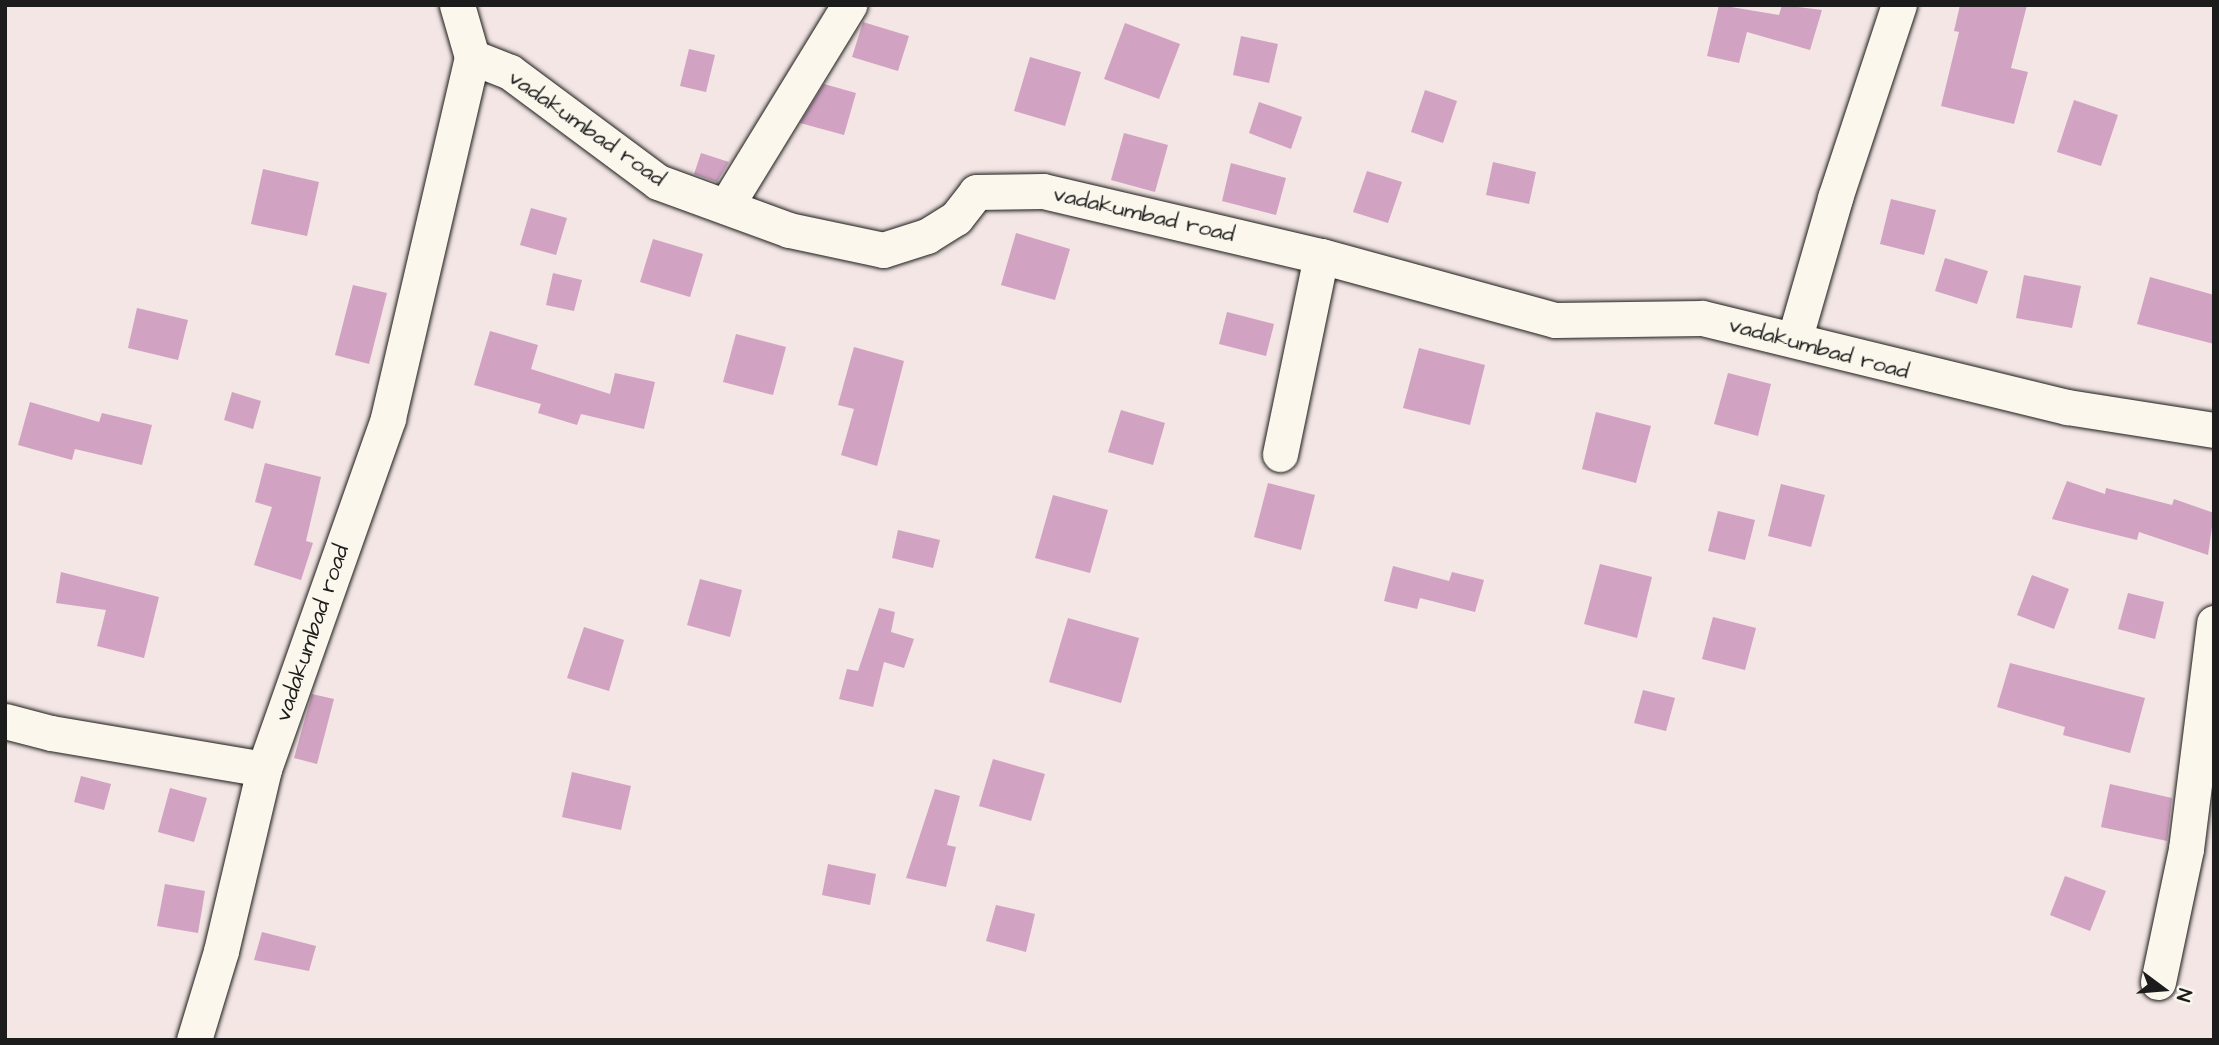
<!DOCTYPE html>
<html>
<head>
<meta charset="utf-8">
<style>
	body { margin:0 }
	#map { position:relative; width:2219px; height:1045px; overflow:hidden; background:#f3e6e4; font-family:"Architects Daughter",sans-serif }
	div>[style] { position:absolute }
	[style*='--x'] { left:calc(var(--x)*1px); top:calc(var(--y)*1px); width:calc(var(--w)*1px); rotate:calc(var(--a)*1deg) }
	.building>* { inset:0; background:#d1a2c2 }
	.roads { filter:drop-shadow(0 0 2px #1c1c1c) drop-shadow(0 0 2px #1c1c1c) }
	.street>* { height:35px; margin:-17.5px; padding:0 17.5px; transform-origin:17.5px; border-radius:17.5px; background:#fbf7ec }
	span { translate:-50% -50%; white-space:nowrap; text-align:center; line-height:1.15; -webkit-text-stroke:5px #fbf7ec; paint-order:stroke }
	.street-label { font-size:23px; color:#1c1c1c }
	.frame { position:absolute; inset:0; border:7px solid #1c1c1c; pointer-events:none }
	.north { position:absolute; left:2128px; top:954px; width:70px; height:70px; -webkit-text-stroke:5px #fbf7ec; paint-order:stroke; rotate:106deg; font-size:19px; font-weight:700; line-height:28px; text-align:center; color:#1c1c1c }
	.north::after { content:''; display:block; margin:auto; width:24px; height:32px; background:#1c1c1c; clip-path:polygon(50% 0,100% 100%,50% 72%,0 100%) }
</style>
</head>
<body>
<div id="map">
	<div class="building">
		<i style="clip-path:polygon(1719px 5px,1779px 15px,1782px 5px,1822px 10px,1810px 50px,1747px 32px,1739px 63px,1707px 56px)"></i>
		<i style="clip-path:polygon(1960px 5px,2027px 5px,2011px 68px,2028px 72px,2014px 124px,1941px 106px,1959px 32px,1954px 31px)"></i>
		<i style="clip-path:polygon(863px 22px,909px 36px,898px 71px,852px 57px)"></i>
		<i style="clip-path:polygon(1125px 23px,1180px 44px,1159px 99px,1104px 79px)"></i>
		<i style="clip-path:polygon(1241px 36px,1278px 44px,1269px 83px,1233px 75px)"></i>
		<i style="clip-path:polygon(689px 49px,715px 55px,706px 92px,680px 86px)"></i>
		<i style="clip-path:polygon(1030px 57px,1081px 72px,1065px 126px,1014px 111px)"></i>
		<i style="clip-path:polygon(824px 84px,856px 93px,844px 135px,800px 123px)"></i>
		<i style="clip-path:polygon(1425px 90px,1457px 101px,1443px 143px,1411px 132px)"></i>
		<i style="clip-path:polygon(2074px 100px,2118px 115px,2101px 166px,2057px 152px)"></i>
		<i style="clip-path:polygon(1259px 102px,1302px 117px,1291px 149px,1249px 133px)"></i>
		<i style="clip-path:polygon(1124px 133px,1168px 145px,1155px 192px,1111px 180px)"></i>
		<i style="clip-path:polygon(701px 153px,729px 162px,717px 182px,694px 174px)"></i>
		<i style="clip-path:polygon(1493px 162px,1536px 172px,1529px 204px,1486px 195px)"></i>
		<i style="clip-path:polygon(1231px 163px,1286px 178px,1276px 215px,1222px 201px)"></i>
		<i style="clip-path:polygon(263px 169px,319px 182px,307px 236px,251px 224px)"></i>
		<i style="clip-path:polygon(1367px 171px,1402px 182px,1388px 223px,1353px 212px)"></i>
		<i style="clip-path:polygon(1891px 199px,1936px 210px,1924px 255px,1880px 244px)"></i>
		<i style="clip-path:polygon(531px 208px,567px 218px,556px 255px,520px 245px)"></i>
		<i style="clip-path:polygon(1016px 233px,1070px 249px,1055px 300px,1001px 285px)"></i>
		<i style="clip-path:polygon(653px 239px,703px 254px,690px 297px,640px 282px)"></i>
		<i style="clip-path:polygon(1945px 258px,1988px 271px,1977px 304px,1935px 291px)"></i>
		<i style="clip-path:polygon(553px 273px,582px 280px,574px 311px,546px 305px)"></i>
		<i style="clip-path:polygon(2024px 275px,2081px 286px,2072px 328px,2016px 318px)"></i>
		<i style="clip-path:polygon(2150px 277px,2214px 295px,2214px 344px,2137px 324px)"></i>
		<i style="clip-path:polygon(353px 285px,387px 293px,369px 364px,335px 355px)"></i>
		<i style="clip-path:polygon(137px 308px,188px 320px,178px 360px,128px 348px)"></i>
		<i style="clip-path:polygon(1227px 312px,1274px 324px,1266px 356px,1219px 344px)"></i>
		<i style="clip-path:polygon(490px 331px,538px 345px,531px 369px,610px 394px,615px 373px,655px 382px,644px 429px,581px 414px,577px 425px,538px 413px,541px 404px,474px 385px)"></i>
		<i style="clip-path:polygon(736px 334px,786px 347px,773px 395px,723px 382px)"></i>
		<i style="clip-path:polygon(854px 347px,904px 361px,877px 466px,841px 455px,854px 409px,838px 405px)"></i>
		<i style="clip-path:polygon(1419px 348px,1485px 365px,1470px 425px,1403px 408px)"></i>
		<i style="clip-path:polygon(1728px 373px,1771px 384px,1758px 436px,1714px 424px)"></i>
		<i style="clip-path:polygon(232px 392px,261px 401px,253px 429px,224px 420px)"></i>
		<i style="clip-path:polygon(30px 402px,99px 422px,102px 413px,152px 425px,142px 465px,75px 449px,72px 460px,18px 445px)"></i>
		<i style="clip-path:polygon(1121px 410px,1165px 423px,1153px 465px,1108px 452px)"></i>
		<i style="clip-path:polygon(1596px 412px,1651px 426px,1636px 483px,1582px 469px)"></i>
		<i style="clip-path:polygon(265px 463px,321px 477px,306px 541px,313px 543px,301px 580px,254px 565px,272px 507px,255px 502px)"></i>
		<i style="clip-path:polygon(2067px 481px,2105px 494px,2106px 488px,2172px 505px,2174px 499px,2214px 513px,2208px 555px,2139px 532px,2137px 540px,2052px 519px)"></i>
		<i style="clip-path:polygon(1268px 483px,1315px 495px,1301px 550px,1254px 537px)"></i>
		<i style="clip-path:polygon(1781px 484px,1825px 495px,1811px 547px,1768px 536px)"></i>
		<i style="clip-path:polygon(1053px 495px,1108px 510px,1090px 573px,1035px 558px)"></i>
		<i style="clip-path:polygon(1718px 511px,1755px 520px,1745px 560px,1708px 551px)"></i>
		<i style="clip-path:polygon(898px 530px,940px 540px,933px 568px,892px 558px)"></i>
		<i style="clip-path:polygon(1600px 564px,1652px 577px,1637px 638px,1584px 624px)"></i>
		<i style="clip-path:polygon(1393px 566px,1449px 581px,1452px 572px,1484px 580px,1475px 612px,1420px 598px,1417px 609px,1384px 601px)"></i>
		<i style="clip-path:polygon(61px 572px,159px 597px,144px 658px,97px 646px,106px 610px,56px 603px)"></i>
		<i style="clip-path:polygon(2032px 575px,2069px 589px,2054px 629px,2017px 615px)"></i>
		<i style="clip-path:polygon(700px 579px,742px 590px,730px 637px,687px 625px)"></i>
		<i style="clip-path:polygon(2128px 593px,2164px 602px,2155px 639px,2118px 629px)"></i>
		<i style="clip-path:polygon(879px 608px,895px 612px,891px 632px,914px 639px,904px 668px,884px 662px,873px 707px,839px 699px,847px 669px,858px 671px)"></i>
		<i style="clip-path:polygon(1713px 617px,1756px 628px,1745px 670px,1702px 659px)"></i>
		<i style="clip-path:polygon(1068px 618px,1139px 638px,1121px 703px,1049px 682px)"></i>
		<i style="clip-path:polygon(584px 627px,624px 640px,609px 691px,567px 678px)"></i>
		<i style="clip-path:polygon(2010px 663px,2145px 698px,2130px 753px,2063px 735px,2065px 727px,1997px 707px)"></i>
		<i style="clip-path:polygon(1643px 690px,1675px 698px,1666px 731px,1634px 723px)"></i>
		<i style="clip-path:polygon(312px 694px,334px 699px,317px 764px,294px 758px)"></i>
		<i style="clip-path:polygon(993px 759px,1045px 774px,1031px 821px,979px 806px)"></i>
		<i style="clip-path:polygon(572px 772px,631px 786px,621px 830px,562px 817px)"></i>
		<i style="clip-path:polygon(81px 776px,111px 784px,104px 810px,74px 802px)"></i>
		<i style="clip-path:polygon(2110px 784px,2172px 798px,2167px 841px,2101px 827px)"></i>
		<i style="clip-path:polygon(170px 788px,207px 798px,194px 842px,158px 832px)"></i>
		<i style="clip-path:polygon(935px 789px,960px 796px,947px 845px,956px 847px,946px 887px,906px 878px)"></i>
		<i style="clip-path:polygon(828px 864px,876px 874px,870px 905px,822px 895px)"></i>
		<i style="clip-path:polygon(2065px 876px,2106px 891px,2090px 931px,2050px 915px)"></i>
		<i style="clip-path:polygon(165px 884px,205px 891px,198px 933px,157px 926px)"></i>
		<i style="clip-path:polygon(996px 905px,1035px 914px,1026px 952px,986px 941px)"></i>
		<i style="clip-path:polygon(262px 932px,316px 946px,309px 971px,254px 960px)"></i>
	</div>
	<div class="roads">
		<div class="street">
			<i style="--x:457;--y:5;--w:54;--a:73.9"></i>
			<i style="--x:726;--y:206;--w:236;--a:-58.5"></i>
			<i style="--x:1795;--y:337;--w:145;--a:-73.9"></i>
			<i style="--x:1835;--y:198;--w:203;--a:-71.7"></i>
			<i style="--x:1280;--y:454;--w:202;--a:-78.3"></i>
			<i style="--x:5;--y:721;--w:48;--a:14.6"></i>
			<i style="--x:51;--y:733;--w:216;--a:9.6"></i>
			<i style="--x:2158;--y:982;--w:136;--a:-78.1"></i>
			<i style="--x:2186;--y:849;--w:228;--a:-82.9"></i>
			<i style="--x:194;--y:1040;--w:93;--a:-73.1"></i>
			<i style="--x:221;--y:951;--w:187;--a:-76.7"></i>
			<i style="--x:264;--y:769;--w:372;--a:-70.5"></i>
			<i style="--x:388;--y:418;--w:371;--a:-76.9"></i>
			<i style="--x:472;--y:57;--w:41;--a:21.5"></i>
			<i style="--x:510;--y:72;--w:184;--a:36.6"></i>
			<i style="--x:658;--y:182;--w:140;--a:20.1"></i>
			<i style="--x:789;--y:230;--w:96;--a:12"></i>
			<i style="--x:883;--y:250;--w:46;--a:-17.7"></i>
			<i style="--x:927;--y:236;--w:34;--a:-32"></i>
			<i style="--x:956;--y:218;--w:33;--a:-52"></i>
			<i style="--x:976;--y:192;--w:67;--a:-0.9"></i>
			<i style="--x:1043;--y:191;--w:285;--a:13.2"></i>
			<i style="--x:1321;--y:256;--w:243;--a:15.3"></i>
			<i style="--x:1555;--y:320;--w:147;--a:-0.8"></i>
			<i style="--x:1702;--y:318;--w:376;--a:13.7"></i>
			<i style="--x:2067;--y:407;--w:149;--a:8.9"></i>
		</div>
	</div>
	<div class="street-label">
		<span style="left:587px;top:128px;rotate:35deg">vadakumbad road</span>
		<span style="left:1144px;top:214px;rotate:13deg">vadakumbad road</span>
		<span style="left:1819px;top:348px;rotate:15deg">vadakumbad road</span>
		<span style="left:312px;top:633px;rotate:-71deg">vadakumbad road</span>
	</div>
	<div class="frame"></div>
	<div class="north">N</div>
</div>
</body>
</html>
